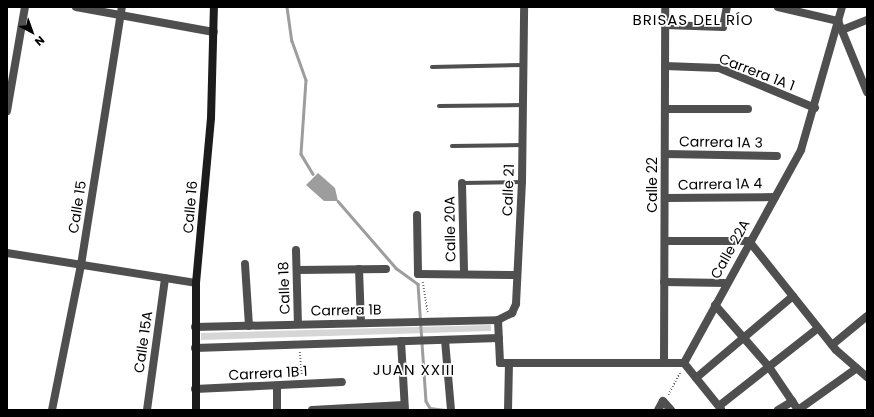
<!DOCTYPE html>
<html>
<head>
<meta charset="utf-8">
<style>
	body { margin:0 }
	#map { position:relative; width:874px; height:417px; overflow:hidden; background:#fff; font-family:Poppins,sans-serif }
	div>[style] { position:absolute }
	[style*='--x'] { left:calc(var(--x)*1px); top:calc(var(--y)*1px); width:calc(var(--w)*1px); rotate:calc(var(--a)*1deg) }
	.green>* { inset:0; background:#d6d6d6 }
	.water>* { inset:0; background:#9d9d9d }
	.stream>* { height:2.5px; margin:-1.25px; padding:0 1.25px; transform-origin:1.25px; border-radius:1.25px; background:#9d9d9d }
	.path>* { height:1.5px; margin-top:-0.75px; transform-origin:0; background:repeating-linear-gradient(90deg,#717171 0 1px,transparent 0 3px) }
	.lane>* { height:4px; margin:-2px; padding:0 2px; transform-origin:2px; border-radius:2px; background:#4f4f4f }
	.street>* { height:8px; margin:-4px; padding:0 4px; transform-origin:4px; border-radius:4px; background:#4f4f4f }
	.secondary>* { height:8px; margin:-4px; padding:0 4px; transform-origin:4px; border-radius:4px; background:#1c1c1c }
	span { translate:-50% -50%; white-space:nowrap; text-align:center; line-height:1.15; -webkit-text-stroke:3.5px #fff; paint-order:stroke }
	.street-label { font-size:14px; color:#000 }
	.neighbourhood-label { font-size:15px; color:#000; letter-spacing:1px }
	.frame { position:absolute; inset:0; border:8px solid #000; pointer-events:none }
	.north { position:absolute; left:12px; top:12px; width:40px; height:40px; -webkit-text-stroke:3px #fff; paint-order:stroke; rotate:139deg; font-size:11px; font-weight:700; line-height:16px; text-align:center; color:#000 }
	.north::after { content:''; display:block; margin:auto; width:14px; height:18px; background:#000; clip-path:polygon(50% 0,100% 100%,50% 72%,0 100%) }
</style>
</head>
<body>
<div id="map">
	<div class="green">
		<i style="clip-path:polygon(491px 325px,491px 331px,201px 340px,201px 333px)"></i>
	</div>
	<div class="water">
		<i style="clip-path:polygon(318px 173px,335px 188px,338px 201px,324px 201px,306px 185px)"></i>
	</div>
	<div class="stream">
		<i style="--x:287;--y:7;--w:34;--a:82"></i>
		<i style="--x:292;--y:41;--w:41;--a:70.3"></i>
		<i style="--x:306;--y:80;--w:74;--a:93.9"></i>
		<i style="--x:301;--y:154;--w:23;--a:59"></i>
		<i style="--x:338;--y:201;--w:89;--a:49.1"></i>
		<i style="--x:396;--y:268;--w:27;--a:36"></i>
		<i style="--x:418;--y:284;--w:117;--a:86.1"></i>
		<i style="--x:426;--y:401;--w:8;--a:60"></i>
		<i style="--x:430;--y:408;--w:17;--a:7"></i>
	</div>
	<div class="path">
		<i style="--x:423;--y:282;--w:31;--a:81"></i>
		<i style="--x:300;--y:352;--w:24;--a:85"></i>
		<i style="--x:668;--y:395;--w:26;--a:-62"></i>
	</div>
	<div class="lane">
		<i style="--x:432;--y:67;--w:91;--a:-1.3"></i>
		<i style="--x:439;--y:106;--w:84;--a:-0.7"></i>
		<i style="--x:452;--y:146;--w:70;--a:-0.8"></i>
		<i style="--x:462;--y:183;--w:60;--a:-1"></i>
	</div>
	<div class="street">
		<i style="--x:76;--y:7;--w:140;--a:10.3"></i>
		<i style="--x:778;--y:7;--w:62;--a:13.1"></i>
		<i style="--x:838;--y:21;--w:77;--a:67.8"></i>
		<i style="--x:665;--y:25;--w:58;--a:2"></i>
		<i style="--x:723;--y:27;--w:20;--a:-79"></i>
		<i style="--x:842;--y:30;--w:27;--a:-22"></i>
		<i style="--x:665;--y:66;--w:54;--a:2.1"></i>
		<i style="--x:719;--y:68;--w:104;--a:22.6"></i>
		<i style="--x:665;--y:109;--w:83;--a:0"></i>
		<i style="--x:7;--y:111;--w:106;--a:-80.2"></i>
		<i style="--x:665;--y:154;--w:112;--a:1"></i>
		<i style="--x:462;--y:183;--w:91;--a:88.7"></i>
		<i style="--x:665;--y:198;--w:110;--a:-0.5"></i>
		<i style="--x:417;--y:215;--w:59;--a:89"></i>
		<i style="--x:418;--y:274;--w:99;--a:0.6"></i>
		<i style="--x:665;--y:241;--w:84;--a:0"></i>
		<i style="--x:749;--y:241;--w:139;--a:51.4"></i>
		<i style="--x:836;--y:350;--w:41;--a:41.1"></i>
		<i style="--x:296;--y:250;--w:74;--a:88.5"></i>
		<i style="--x:7;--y:253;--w:191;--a:9"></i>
		<i style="--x:245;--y:264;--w:62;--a:86.3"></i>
		<i style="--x:359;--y:269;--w:54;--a:87.9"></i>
		<i style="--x:297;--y:270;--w:89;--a:-0.6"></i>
		<i style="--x:664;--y:282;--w:62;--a:0.9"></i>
		<i style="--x:715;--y:305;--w:82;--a:48.9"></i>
		<i style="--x:769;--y:367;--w:52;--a:56"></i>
		<i style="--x:498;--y:320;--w:43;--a:87.3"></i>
		<i style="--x:500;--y:363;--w:184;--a:0"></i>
		<i style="--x:195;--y:327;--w:303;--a:-1.3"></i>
		<i style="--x:498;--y:320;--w:16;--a:-27"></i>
		<i style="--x:512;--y:313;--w:10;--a:-66"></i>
		<i style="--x:516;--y:304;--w:122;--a:-87.2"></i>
		<i style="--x:522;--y:182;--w:175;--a:-89.3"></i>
		<i style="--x:445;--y:340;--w:70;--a:85.1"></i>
		<i style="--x:401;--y:341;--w:69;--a:86.7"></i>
		<i style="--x:832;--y:345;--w:45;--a:-39.6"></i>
		<i style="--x:195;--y:348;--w:304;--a:-1.9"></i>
		<i style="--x:664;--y:363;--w:356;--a:-89.8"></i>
		<i style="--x:684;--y:363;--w:243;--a:-61.2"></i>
		<i style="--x:801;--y:150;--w:149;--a:-74"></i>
		<i style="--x:684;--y:363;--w:59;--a:51.2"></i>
		<i style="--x:696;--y:378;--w:127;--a:-40.2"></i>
		<i style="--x:277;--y:386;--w:24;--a:90"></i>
		<i style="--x:195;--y:389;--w:147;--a:-2.7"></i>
		<i style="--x:719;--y:406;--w:126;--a:-38.2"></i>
		<i style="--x:52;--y:410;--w:148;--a:-78.7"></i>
		<i style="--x:81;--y:265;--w:261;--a:-81"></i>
		<i style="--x:147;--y:410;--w:133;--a:-82.2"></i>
		<i style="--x:312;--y:410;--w:92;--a:-3.1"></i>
		<i style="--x:508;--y:410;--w:47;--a:-88.8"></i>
		<i style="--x:658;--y:410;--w:10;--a:-61"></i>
		<i style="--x:663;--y:401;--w:12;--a:48"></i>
		<i style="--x:778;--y:410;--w:17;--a:-31"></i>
		<i style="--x:798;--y:410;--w:72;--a:-35.4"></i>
	</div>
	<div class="secondary">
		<i style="--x:196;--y:410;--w:127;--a:-90"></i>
		<i style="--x:196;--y:283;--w:166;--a:-84.8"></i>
		<i style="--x:211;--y:118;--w:111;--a:-88.5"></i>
	</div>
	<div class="street-label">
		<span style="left:757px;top:72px;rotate:21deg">Carrera 1A 1</span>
		<span style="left:721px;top:142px;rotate:1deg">Carrera 1A 3</span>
		<span style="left:720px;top:184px;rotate:-1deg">Carrera 1A 4</span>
		<span style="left:652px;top:185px;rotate:-90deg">Calle 22</span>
		<span style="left:508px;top:190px;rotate:-88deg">Calle 21</span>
		<span style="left:77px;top:207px;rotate:-81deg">Calle 15</span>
		<span style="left:190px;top:207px;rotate:-85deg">Calle 16</span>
		<span style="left:450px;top:229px;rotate:-91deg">Calle 20A</span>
		<span style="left:730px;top:249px;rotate:-61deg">Calle 22A</span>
		<span style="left:284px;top:288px;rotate:-92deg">Calle 18</span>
		<span style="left:346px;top:310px;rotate:-1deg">Carrera 1B</span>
		<span style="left:143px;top:342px;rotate:-82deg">Calle 15A</span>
		<span style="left:268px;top:373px;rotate:-3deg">Carrera 1B 1</span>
	</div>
	<div class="neighbourhood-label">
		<span style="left:693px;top:20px">BRISAS DEL RÍO</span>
		<span style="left:414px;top:370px">JUAN XXIII</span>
	</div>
	<div class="frame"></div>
	<div class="north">N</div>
</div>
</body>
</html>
